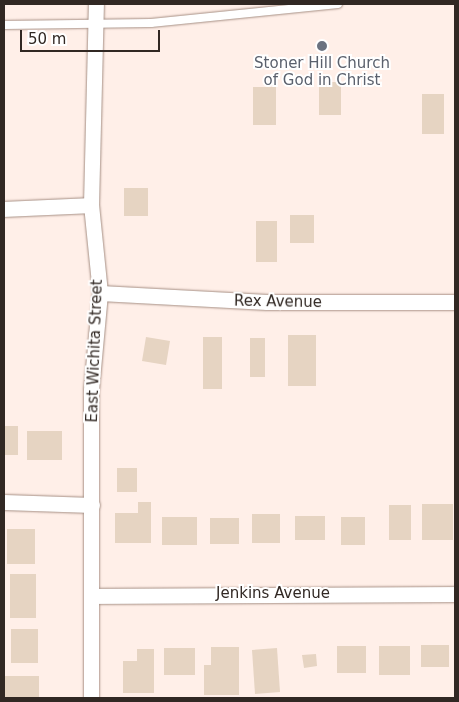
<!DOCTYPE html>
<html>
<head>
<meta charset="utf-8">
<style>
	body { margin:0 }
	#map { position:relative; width:459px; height:702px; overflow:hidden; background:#ffefe8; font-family:"DejaVu Sans",sans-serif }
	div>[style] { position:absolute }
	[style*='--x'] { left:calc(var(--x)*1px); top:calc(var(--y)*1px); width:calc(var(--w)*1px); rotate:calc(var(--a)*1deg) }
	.building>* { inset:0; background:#e6d4c2 }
	.roads { filter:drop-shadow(0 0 1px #a79085) drop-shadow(0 0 1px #a79085) }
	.lane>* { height:8px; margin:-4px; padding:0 4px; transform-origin:4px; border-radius:4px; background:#fff }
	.street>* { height:15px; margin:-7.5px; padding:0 7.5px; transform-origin:7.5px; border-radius:7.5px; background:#fff }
	.dots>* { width:14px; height:14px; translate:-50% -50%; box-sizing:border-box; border:2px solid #fff; border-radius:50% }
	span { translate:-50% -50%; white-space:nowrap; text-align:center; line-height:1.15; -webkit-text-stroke:4px #fff; paint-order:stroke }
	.worship-label { font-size:15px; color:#5b616d }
	.street-label { font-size:15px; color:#312823 }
	.frame { position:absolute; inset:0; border:5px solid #312823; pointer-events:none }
	.scale { position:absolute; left:20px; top:30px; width:140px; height:22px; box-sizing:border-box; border:2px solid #312823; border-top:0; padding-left:6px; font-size:15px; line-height:18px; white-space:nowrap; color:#312823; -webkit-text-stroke:4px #fff; paint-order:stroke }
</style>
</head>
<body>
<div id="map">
	<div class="building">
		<i style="clip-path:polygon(319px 82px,341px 82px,341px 115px,319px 115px)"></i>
		<i style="clip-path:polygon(253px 87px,276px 87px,276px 125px,253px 125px)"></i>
		<i style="clip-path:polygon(422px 94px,444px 94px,444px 134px,422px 134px)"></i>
		<i style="clip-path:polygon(124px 188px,148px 188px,148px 216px,124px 216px)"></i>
		<i style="clip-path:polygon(290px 215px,314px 215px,314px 243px,290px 243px)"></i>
		<i style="clip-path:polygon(256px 221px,277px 221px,277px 262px,256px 262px)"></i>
		<i style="clip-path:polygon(288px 335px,316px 335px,316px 386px,288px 386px)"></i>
		<i style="clip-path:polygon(146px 337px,170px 341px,166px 365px,142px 361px)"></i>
		<i style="clip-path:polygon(203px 337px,222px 337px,222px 389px,203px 389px)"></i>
		<i style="clip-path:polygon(250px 338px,265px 338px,265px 377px,250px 377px)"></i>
		<i style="clip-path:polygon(4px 426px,18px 426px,18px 455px,4px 455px)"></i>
		<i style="clip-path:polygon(27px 431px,62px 431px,62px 460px,27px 460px)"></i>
		<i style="clip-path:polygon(117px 468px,137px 468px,137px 492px,117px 492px)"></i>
		<i style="clip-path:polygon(138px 502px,151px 502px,151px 543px,115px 543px,115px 513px,138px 513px)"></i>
		<i style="clip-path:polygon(422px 504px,453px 504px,453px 540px,422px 540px)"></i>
		<i style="clip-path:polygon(389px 505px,411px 505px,411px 540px,389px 540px)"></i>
		<i style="clip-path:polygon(252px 514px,280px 514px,280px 543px,252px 543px)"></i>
		<i style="clip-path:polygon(295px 516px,325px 516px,325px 540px,295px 540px)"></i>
		<i style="clip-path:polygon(162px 517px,197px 517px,197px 545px,162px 545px)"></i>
		<i style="clip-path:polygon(341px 517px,365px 517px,365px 545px,341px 545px)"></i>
		<i style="clip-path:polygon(210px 518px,239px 518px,239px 544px,210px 544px)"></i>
		<i style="clip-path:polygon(7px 529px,35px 529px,35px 564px,7px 564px)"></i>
		<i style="clip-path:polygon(10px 574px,36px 574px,36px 618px,10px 618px)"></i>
		<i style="clip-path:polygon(11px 629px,38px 629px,38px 663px,11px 663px)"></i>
		<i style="clip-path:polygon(421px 645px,449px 645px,449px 667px,421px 667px)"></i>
		<i style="clip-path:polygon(337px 646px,366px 646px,366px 673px,337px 673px)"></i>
		<i style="clip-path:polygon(379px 646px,410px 646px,410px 675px,379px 675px)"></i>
		<i style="clip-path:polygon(211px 647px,239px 647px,239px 695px,204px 695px,204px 665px,211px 665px)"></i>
		<i style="clip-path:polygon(164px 648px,195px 648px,195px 675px,164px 675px)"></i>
		<i style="clip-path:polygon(277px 648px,280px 692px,255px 694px,252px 650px)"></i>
		<i style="clip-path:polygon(137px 649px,154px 649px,154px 693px,123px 693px,123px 661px,137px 661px)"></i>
		<i style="clip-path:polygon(316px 654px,317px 666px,304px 668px,302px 655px)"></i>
		<i style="clip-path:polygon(4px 676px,39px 676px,39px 698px,4px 698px)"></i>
	</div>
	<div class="roads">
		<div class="lane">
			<i style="--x:4;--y:25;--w:147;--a:-0.8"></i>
			<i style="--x:151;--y:23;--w:188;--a:-5.8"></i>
		</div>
		<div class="street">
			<i style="--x:4;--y:209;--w:87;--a:-2.6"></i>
			<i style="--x:100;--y:293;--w:167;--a:3.1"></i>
			<i style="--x:267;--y:302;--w:188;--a:0"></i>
			<i style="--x:4;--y:502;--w:88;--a:2"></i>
			<i style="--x:91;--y:596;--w:364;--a:-0.3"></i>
			<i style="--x:91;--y:698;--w:308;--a:-90"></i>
			<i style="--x:91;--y:390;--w:97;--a:-84.7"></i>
			<i style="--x:100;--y:293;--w:88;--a:-95.8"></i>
			<i style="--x:91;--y:205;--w:201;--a:-88.6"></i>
		</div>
	</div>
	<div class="dots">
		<i style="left:322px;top:46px;background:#6b7280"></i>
	</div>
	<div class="worship-label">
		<span style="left:322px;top:72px">Stoner Hill Church<br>of God in Christ</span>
	</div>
	<div class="street-label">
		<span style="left:278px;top:302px;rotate:1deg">Rex Avenue</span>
		<span style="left:95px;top:351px;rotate:-88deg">East Wichita Street</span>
		<span style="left:273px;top:594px">Jenkins Avenue</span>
	</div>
	<div class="frame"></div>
	<div class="scale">50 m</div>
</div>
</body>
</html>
